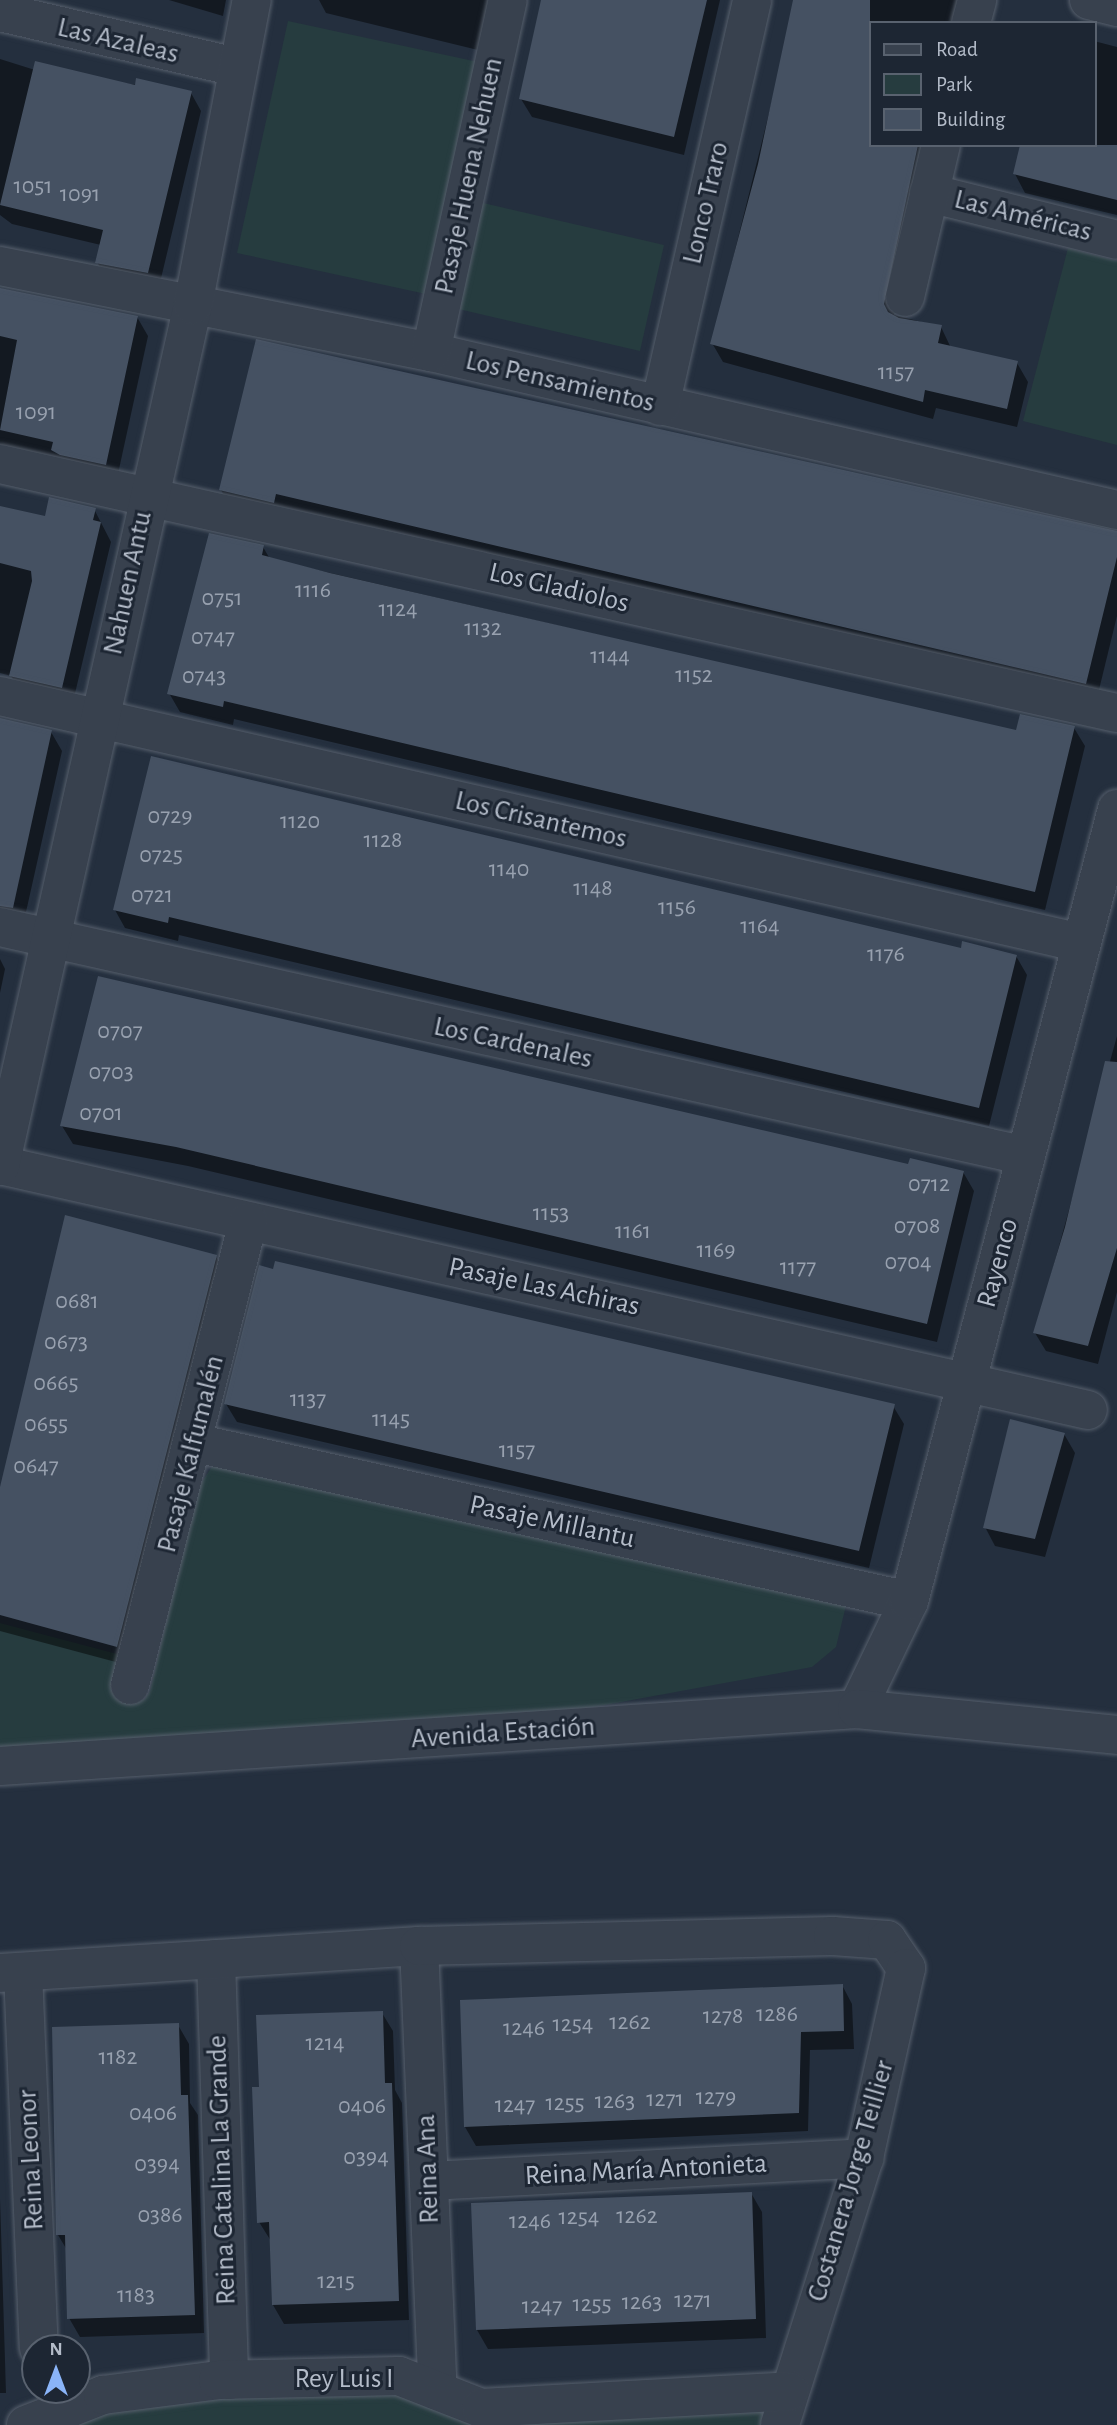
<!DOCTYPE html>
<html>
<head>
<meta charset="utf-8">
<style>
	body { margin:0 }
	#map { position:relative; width:1117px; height:2425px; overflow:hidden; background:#242f3e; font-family:"Alegreya Sans",sans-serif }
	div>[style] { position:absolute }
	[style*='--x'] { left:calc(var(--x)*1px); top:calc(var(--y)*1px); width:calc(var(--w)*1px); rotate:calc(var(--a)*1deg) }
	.green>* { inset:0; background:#263c3f }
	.shadow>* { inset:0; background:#0007 }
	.building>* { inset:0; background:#455162 }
	.roads { filter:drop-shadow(0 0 2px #565f6c) drop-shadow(0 0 2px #565f6c) }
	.street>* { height:38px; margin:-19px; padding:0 19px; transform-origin:19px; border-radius:19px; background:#38414e }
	span { translate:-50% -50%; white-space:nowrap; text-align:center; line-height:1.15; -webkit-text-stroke:6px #1d2633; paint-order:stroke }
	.number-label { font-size:24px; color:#98a1af }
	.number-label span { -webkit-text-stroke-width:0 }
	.street-label { font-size:28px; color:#b4bcc9 }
	.legend { position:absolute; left:869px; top:21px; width:228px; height:126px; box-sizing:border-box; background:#1d2633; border:2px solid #59626f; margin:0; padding:9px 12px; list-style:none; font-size:21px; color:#b4bcc9 }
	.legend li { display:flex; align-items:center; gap:14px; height:35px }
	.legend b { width:35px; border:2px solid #59626f }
	.north { position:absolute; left:21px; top:2334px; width:70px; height:70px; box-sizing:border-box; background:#1d2633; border:2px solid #59626f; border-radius:50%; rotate:0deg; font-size:19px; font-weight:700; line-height:28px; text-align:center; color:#b4bcc9 }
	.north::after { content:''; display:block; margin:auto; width:24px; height:32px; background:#8ab4f8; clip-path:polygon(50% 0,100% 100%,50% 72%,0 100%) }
</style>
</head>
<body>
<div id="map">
	<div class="green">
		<i style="clip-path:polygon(288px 21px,478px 62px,426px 294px,237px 253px)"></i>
		<i style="clip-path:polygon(479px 202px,664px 245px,640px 351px,454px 308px)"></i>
		<i style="clip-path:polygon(1068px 248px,1117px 261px,1117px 445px,1023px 421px)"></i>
		<i style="clip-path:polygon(215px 1462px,847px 1601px,836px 1647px,812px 1667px,545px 1716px,0 1748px,0 1623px,121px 1655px,115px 1686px,144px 1700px,150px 1691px,198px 1488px)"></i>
		<i style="clip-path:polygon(160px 2379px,481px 2391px,787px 2379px,770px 2425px,50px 2425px)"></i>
	</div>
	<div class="shadow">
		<i style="clip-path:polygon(169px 0,226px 0,223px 16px)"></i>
		<i style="clip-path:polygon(319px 0,490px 0,478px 50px,326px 13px)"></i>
		<i style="clip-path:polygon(544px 0,720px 0,684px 155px,532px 117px,521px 99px)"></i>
		<i style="clip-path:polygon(797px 0,971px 0,966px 23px,870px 23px,870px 145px,938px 145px,930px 159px,894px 315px,941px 327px,951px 348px,1017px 363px,1028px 382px,1017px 427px,936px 408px,933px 419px,723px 362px,712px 343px)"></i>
		<i style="clip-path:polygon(1094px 41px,1117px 47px,1117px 215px,1025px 193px,1015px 174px,1094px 145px)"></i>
		<i style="clip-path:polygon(0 59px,35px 70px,191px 93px,201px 111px,158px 291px,108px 281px,97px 262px,101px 245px,12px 224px,0 215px)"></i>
		<i style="clip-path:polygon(0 290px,137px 317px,148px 336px,116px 483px,0 446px)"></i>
		<i style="clip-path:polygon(221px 490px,1117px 532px,1117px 616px,1096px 702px,231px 509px)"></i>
		<i style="clip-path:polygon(0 507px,46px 518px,94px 509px,111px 542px,72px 706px,22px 694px,11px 676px,0 673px)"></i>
		<i style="clip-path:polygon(263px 547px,270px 559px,1017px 732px,1074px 728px,1085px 746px,1045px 910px,234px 719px,233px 725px,180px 712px,169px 693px)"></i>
		<i style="clip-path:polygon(0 722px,51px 732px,62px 751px,26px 912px,20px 911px,17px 924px,0 928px)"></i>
		<i style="clip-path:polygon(115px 910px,962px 950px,1016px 956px,1027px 975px,989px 1126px,179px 935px,178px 941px,125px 928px)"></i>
		<i style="clip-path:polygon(0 959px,5px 969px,0 993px)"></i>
		<i style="clip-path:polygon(1117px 1036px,1117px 1292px,1098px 1364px,1046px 1351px,1035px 1333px)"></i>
		<i style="clip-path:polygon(62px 1126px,910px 1166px,963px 1172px,974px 1191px,937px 1342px,188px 1166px,73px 1144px)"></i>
		<i style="clip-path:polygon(216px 1257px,227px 1275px,127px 1665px,0 1631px,0 1489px)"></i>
		<i style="clip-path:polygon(226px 1404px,893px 1406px,904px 1424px,869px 1568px,237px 1422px)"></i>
		<i style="clip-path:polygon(1064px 1434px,1075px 1453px,1045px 1557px,995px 1546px,985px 1527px)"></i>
		<i style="clip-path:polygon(842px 1985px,852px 2004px,854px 2049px,810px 2050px,808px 2131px,476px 2146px,465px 2127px)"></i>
		<i style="clip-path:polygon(382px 2013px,393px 2031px,395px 2090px,402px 2103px,409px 2320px,284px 2324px,273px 2305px,271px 2241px,259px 2222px,260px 2089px)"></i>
		<i style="clip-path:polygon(178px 2025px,189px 2044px,190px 2103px,198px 2115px,204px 2333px,80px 2337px,69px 2318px,67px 2250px,58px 2235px)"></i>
		<i style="clip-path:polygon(751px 2193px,762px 2212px,766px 2338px,488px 2349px,477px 2330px,473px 2204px)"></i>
		<i style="clip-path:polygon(0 2198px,6px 2393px,0 2393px)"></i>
	</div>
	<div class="building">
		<i style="clip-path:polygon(541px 0,707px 0,674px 137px,519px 99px)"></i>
		<i style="clip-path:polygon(793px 0,870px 0,870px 145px,918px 145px,884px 304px,888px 312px,899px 318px,942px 325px,938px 343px,1018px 361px,1007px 409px,925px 390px,923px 402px,710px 344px,758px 164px)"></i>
		<i style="clip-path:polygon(35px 61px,135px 85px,136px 78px,192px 91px,148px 273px,95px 263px,103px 230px,0 205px)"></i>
		<i style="clip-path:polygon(1020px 145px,1117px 145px,1117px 200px,1013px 174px)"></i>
		<i style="clip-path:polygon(0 288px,138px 316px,106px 465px,60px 455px,51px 450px,53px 442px,0 430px,17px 340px,0 336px)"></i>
		<i style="clip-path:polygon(256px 339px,1117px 531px,1117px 557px,1086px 684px,276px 494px,274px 503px,219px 490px)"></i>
		<i style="clip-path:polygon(49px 497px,96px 508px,93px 520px,101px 522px,62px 688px,9px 676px,32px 581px,31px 571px,0 563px,0 506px,45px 516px)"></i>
		<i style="clip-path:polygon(209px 533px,264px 545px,262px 555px,330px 573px,1016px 730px,1020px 714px,1075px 726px,1035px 892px,224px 701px,223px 707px,167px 694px)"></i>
		<i style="clip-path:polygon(0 718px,52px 730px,13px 908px,0 906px)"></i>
		<i style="clip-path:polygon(151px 756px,961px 948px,962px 941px,1017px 955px,979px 1108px,169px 917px,168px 923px,113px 910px)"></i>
		<i style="clip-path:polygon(98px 976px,908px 1164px,910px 1158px,964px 1171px,927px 1324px,176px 1147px,60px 1126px)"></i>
		<i style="clip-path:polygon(1105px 1061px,1117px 1062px,1117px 1248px,1088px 1346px,1033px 1333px,1065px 1227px)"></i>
		<i style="clip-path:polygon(65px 1215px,217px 1255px,117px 1647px,0 1615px,0 1487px)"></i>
		<i style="clip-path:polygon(275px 1261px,895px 1404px,859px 1551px,224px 1404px,259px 1265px,273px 1269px)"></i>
		<i style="clip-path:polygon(1010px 1419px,1065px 1433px,1035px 1539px,983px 1528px)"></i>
		<i style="clip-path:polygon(843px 1984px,844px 2031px,801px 2032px,799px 2113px,464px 2127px,460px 2000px)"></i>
		<i style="clip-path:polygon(383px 2011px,385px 2083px,392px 2083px,399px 2301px,272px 2305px,269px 2222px,257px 2223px,252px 2087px,259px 2087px,256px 2015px)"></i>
		<i style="clip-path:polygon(179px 2023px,181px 2095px,188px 2095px,195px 2315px,67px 2319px,65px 2235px,56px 2235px,52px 2027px)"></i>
		<i style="clip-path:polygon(752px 2192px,756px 2319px,476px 2330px,471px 2203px)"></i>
	</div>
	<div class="roads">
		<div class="street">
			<i style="--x:1089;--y:0;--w:29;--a:14"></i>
			<i style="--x:0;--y:12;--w:243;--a:13.1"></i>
			<i style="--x:971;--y:23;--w:24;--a:-75"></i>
			<i style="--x:929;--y:193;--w:194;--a:14"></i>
			<i style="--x:0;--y:266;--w:439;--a:11.3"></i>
			<i style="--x:431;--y:352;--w:704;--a:12.97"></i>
			<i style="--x:905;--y:297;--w:156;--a:-76.7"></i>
			<i style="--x:431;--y:352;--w:360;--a:-77.7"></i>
			<i style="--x:660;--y:406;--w:416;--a:-77.2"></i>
			<i style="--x:0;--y:464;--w:1144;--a:12.57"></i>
			<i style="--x:0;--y:696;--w:1109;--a:12.87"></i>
			<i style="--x:0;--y:927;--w:1051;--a:12.58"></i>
			<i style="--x:0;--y:1165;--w:1115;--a:12.69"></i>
			<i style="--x:0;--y:1166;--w:882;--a:-77.37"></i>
			<i style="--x:193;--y:305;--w:311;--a:-79.1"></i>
			<i style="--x:195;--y:1443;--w:731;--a:12.48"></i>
			<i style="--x:130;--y:1685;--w:478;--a:-75.7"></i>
			<i style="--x:857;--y:1709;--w:120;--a:-64.3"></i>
			<i style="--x:909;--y:1601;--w:819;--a:-75.28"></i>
			<i style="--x:0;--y:1766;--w:859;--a:-3.81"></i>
			<i style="--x:857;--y:1709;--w:261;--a:5.7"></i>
			<i style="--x:419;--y:1946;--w:445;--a:87.6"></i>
			<i style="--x:216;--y:1959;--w:421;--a:88.2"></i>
			<i style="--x:23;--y:1972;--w:376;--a:87.6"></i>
			<i style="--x:0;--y:1973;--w:420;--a:-3.7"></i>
			<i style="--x:419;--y:1946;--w:414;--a:-1.4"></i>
			<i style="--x:833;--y:1936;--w:54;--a:4.2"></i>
			<i style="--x:887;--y:1940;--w:34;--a:56"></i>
			<i style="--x:906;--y:1968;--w:195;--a:102.5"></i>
			<i style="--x:864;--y:2158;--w:280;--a:107.5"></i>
			<i style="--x:429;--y:2181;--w:436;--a:-3"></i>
			<i style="--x:26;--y:2425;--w:83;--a:-21.3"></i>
			<i style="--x:103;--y:2395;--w:116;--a:-7.4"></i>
			<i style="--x:218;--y:2380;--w:181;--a:-1.3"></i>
			<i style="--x:399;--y:2376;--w:88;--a:21.3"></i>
			<i style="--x:481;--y:2408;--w:309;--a:-3.1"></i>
		</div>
	</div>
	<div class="number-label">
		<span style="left:33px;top:187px">1051</span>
		<span style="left:80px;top:195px">1091</span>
		<span style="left:896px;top:373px">1157</span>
		<span style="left:36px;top:413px">1091</span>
		<span style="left:313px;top:591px">1116</span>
		<span style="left:222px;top:599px">0751</span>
		<span style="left:398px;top:610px">1124</span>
		<span style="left:483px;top:629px">1132</span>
		<span style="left:213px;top:638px">0747</span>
		<span style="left:610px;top:657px">1144</span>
		<span style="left:694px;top:676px">1152</span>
		<span style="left:204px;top:677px">0743</span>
		<span style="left:170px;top:817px">0729</span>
		<span style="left:300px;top:822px">1120</span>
		<span style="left:383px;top:841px">1128</span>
		<span style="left:161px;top:856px">0725</span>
		<span style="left:509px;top:870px">1140</span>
		<span style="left:593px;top:889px">1148</span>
		<span style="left:152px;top:896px">0721</span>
		<span style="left:677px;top:908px">1156</span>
		<span style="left:760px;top:927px">1164</span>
		<span style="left:886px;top:955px">1176</span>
		<span style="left:120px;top:1032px">0707</span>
		<span style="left:111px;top:1073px">0703</span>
		<span style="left:101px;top:1114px">0701</span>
		<span style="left:929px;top:1185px">0712</span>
		<span style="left:551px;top:1214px">1153</span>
		<span style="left:917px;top:1227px">0708</span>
		<span style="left:633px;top:1232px">1161</span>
		<span style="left:716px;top:1251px">1169</span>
		<span style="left:908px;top:1263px">0704</span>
		<span style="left:798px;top:1268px">1177</span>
		<span style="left:77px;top:1302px">0681</span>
		<span style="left:66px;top:1343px">0673</span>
		<span style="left:56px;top:1384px">0665</span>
		<span style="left:308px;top:1400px">1137</span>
		<span style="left:391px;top:1420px">1145</span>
		<span style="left:46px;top:1425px">0655</span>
		<span style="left:517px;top:1451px">1157</span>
		<span style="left:36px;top:1467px">0647</span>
		<span style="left:777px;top:2015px">1286</span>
		<span style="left:723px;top:2017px">1278</span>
		<span style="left:630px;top:2023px">1262</span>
		<span style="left:573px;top:2025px">1254</span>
		<span style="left:524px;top:2029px">1246</span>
		<span style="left:325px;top:2044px">1214</span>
		<span style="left:118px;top:2058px">1182</span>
		<span style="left:716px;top:2098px">1279</span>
		<span style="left:665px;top:2100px">1271</span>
		<span style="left:615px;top:2102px">1263</span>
		<span style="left:565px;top:2104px">1255</span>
		<span style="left:515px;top:2106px">1247</span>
		<span style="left:362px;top:2107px">0406</span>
		<span style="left:153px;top:2114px">0406</span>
		<span style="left:366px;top:2158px">0394</span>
		<span style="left:157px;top:2165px">0394</span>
		<span style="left:160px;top:2216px">0386</span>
		<span style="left:637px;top:2217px">1262</span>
		<span style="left:579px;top:2218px">1254</span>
		<span style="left:530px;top:2222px">1246</span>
		<span style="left:336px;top:2282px">1215</span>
		<span style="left:136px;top:2296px">1183</span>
		<span style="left:693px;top:2301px">1271</span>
		<span style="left:642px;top:2303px">1263</span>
		<span style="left:592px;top:2305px">1255</span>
		<span style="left:542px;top:2307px">1247</span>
	</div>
	<div class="street-label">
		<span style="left:118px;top:41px;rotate:13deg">Las Azaleas</span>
		<span style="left:469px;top:176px;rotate:-78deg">Pasaje Huena Nehuen</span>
		<span style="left:706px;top:203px;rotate:-77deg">Lonco Traro</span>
		<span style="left:1023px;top:216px;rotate:14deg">Las Américas</span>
		<span style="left:560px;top:382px;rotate:13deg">Los Pensamientos</span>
		<span style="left:128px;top:583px;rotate:-78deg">Nahuen Antu</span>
		<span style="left:559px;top:588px;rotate:13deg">Los Gladiolos</span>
		<span style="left:541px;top:820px;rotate:13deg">Los Crisantemos</span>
		<span style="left:513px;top:1043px;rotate:12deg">Los Cardenales</span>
		<span style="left:998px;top:1263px;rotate:-75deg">Rayenco</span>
		<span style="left:544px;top:1287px;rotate:12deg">Pasaje Las Achiras</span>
		<span style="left:191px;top:1454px;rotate:-76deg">Pasaje Kalfumalén</span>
		<span style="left:552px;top:1522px;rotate:12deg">Pasaje Millantu</span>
		<span style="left:503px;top:1733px;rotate:-4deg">Avenida Estación</span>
		<span style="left:31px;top:2160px;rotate:-93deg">Reina Leonor</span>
		<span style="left:428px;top:2169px;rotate:-92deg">Reina Ana</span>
		<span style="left:222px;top:2170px;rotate:-92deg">Reina Catalina La Grande</span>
		<span style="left:646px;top:2170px;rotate:-3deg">Reina María Antonieta</span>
		<span style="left:851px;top:2181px;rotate:-74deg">Costanera Jorge Teillier</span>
		<span style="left:344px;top:2379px">Rey Luis I</span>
	</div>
	<ul class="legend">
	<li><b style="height:9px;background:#38414e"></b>Road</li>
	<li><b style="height:19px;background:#263c3f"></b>Park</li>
	<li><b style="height:19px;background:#455162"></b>Building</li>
	</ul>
	<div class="north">N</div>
</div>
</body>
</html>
